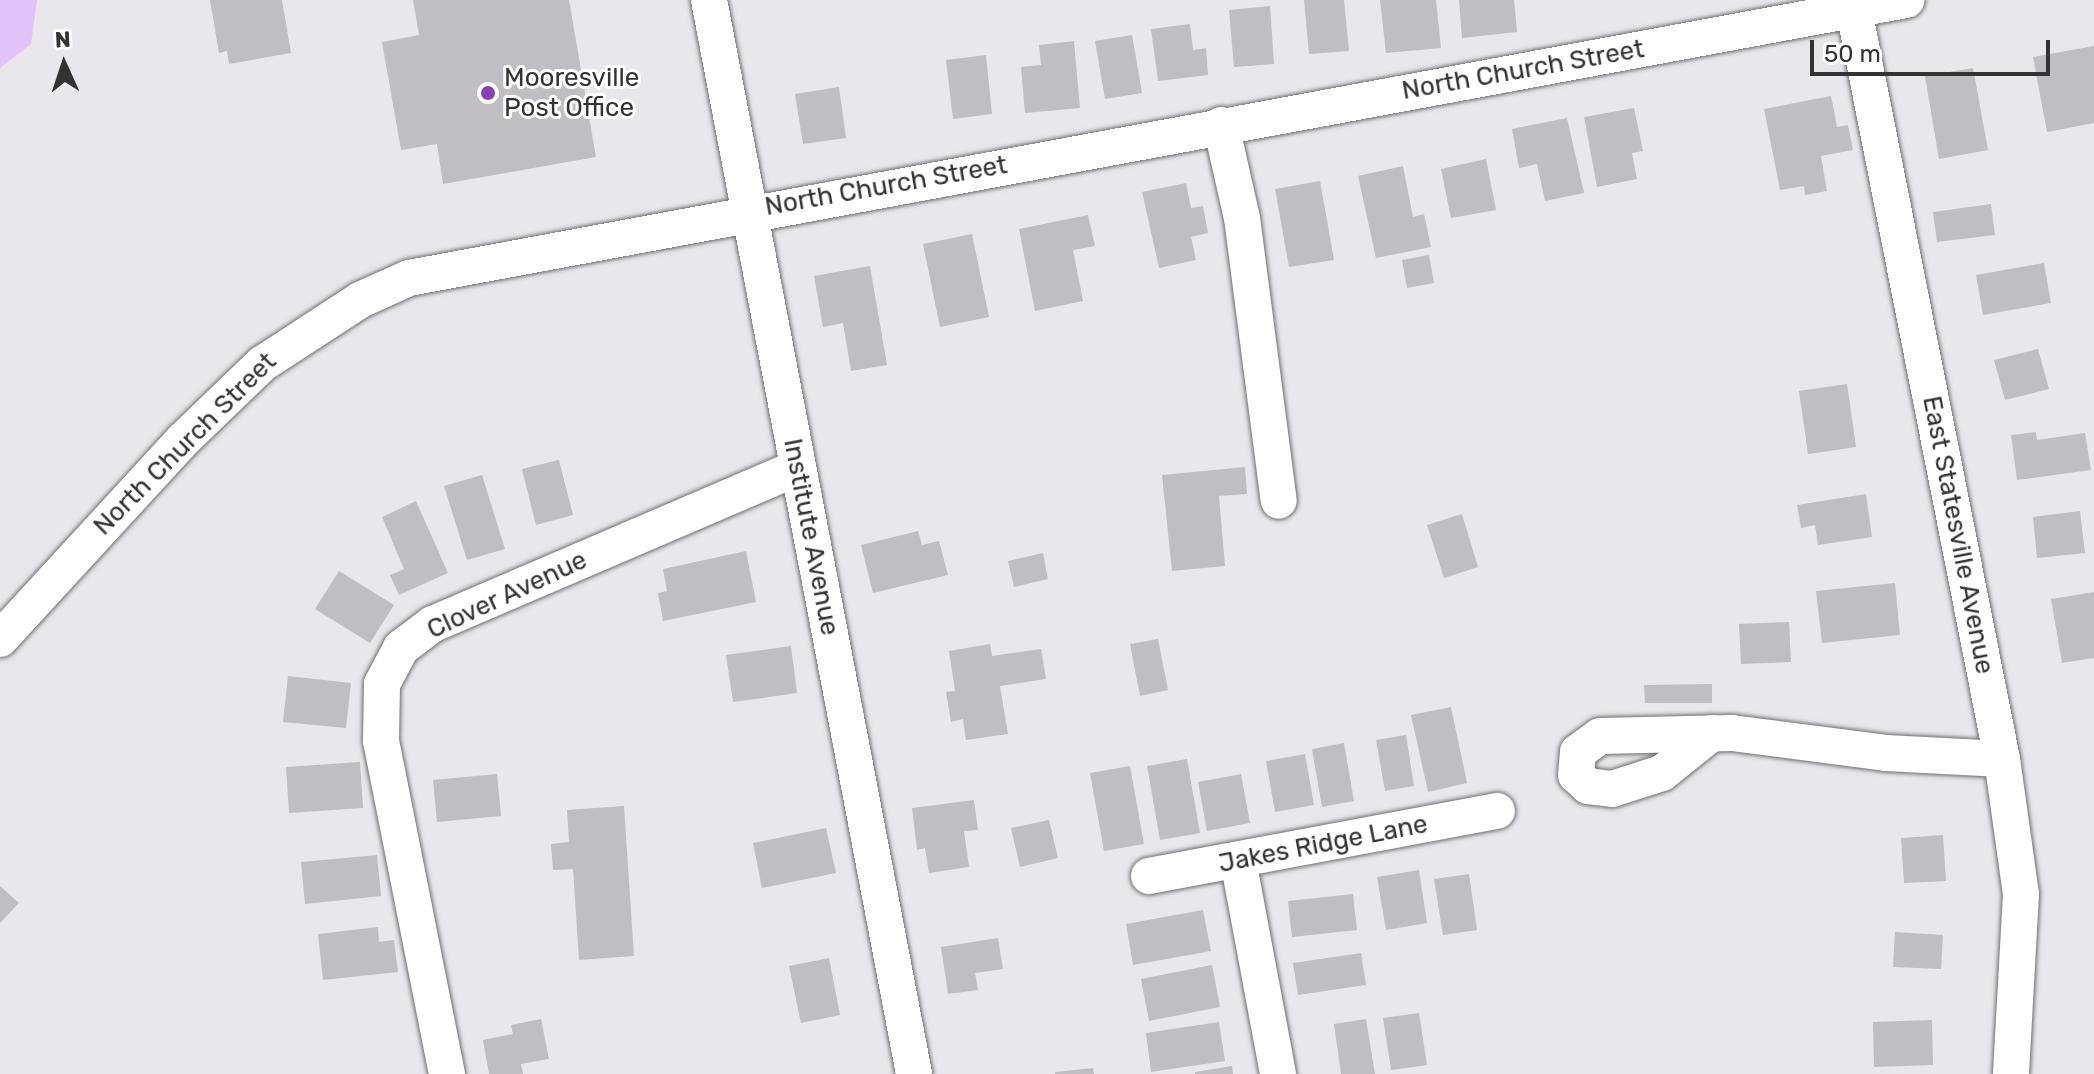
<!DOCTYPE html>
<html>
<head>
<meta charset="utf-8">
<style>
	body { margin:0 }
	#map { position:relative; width:2094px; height:1074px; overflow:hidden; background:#e9e7eb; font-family:Rubik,sans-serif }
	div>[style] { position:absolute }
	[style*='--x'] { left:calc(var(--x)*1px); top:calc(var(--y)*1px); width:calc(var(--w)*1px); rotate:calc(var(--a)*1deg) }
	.green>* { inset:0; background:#e2c3f9 }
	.building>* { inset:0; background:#c0bec2 }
	.roads { filter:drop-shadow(0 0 2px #706e71) drop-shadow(0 0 2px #706e71) }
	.minor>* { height:36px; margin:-18px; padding:0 18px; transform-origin:18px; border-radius:18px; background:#fff }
	.dots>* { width:22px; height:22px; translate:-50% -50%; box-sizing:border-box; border:4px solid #fff; border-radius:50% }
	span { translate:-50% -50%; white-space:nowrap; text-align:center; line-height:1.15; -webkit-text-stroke:6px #fff; paint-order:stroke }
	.street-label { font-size:26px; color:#343334 }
	.poi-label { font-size:26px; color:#343334 }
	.left { translate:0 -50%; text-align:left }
	.north { position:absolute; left:24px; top:24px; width:80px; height:80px; -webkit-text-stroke:6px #fff; paint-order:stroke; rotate:357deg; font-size:22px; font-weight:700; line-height:32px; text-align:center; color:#343334 }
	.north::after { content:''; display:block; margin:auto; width:28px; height:36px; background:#343334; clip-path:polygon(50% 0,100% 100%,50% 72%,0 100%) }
	.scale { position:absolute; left:1810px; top:40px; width:240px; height:36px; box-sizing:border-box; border:4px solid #343334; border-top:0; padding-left:10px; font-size:24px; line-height:28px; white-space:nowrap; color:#343334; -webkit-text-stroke:6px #fff; paint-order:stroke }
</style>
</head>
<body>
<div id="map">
	<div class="green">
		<i style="clip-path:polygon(0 0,37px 0,31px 44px,0 68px)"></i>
	</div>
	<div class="building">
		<i style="clip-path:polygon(210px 0,282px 0,291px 53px,229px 64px,227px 51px,219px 53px)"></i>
		<i style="clip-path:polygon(413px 0,569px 0,596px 157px,443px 184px,437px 144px,401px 150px,382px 42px,419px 35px)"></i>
		<i style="clip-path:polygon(1304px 0,1344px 0,1349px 51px,1309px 54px)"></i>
		<i style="clip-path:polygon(1380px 0,1436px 0,1441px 48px,1386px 53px)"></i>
		<i style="clip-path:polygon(1459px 0,1514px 0,1517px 32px,1462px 38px)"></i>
		<i style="clip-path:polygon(1270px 6px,1274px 64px,1234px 67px,1229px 10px)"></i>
		<i style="clip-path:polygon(1190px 24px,1193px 50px,1206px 48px,1208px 75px,1158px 81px,1151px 29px)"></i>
		<i style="clip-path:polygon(1132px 35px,1142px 93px,1105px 99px,1095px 41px)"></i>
		<i style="clip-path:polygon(1074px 41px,1080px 108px,1025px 113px,1021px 67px,1041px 65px,1039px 45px)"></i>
		<i style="clip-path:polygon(2094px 46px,2094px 123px,2047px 132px,2033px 57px)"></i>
		<i style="clip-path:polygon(986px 55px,992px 114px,953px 119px,946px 60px)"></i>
		<i style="clip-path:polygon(1973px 68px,1988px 150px,1939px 159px,1925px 76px)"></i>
		<i style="clip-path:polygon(839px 87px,846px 138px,803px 144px,795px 94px)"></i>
		<i style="clip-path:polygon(1831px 96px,1837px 127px,1848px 125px,1853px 150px,1821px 156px,1827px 191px,1805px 195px,1804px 186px,1780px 190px,1764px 109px)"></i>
		<i style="clip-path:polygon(1634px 108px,1643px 151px,1632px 153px,1637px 179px,1597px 187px,1584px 117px)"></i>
		<i style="clip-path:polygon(1567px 118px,1584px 193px,1545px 201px,1537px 164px,1519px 168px,1512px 129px)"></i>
		<i style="clip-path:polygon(1486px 159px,1496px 210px,1451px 218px,1441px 169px)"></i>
		<i style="clip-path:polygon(1403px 166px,1413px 217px,1424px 214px,1431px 247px,1376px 258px,1358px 176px)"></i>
		<i style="clip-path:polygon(1320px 181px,1334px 260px,1289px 267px,1275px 189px)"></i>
		<i style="clip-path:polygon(1186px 183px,1191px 208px,1203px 206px,1208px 233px,1191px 237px,1196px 260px,1159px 268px,1142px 192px)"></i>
		<i style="clip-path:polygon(1991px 204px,1995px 235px,1937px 242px,1933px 212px)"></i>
		<i style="clip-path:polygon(1088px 215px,1095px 246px,1073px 250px,1083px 301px,1035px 311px,1019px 229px)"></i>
		<i style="clip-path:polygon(972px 234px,989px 317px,940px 327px,923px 244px)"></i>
		<i style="clip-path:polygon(1429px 255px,1434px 283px,1407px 288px,1402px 260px)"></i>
		<i style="clip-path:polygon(2044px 263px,2051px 303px,1983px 315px,1976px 275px)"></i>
		<i style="clip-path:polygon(870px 266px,887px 365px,851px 371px,843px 323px,823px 327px,814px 276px)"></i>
		<i style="clip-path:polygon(2038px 349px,2049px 389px,2005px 400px,1994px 360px)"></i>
		<i style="clip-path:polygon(1847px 384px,1856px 447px,1808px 454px,1799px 391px)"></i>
		<i style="clip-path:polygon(2036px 432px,2037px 440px,2085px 433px,2091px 470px,2017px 480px,2011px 435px)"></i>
		<i style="clip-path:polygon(559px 460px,573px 515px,536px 525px,522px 469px)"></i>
		<i style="clip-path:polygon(1245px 467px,1247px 494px,1219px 496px,1225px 566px,1172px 571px,1162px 475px)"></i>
		<i style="clip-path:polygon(482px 475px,505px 549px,467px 560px,444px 486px)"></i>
		<i style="clip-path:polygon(1866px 494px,1872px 537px,1818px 545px,1815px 525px,1801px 528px,1797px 505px)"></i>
		<i style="clip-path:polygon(416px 501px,448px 573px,399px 595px,390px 575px,404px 569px,382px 517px)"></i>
		<i style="clip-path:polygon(2080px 511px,2085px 553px,2037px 558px,2033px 517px)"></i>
		<i style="clip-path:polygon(1462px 514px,1478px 567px,1444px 578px,1427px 525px)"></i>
		<i style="clip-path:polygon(918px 531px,922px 545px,939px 541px,948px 575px,873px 593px,861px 545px)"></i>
		<i style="clip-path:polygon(746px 551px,756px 602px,663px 621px,658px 593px,667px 591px,663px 569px)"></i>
		<i style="clip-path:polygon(1043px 553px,1048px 579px,1014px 587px,1008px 561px)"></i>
		<i style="clip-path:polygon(339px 571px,394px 605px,370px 643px,315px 609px)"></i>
		<i style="clip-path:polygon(1895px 583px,1900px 635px,1822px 643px,1816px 591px)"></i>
		<i style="clip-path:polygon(2094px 592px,2094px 658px,2062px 663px,2051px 599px)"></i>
		<i style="clip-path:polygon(1789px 622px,1791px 662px,1741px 664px,1739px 624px)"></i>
		<i style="clip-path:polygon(1158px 639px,1168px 690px,1140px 696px,1130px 644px)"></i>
		<i style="clip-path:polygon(990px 644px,992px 656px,1041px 649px,1046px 679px,1000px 686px,1008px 734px,966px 740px,963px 719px,951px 722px,946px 692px,955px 691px,949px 651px)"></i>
		<i style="clip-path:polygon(791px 646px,797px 693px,733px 702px,726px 655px)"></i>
		<i style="clip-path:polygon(288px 676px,351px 683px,346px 728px,283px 722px)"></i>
		<i style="clip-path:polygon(1712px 684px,1712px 703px,1645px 703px,1644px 685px)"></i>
		<i style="clip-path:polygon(1451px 707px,1467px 783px,1428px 792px,1411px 715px)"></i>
		<i style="clip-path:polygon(1406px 735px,1414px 786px,1385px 791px,1376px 740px)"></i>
		<i style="clip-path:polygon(1344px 743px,1354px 801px,1322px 807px,1312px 749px)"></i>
		<i style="clip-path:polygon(1305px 754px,1314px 805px,1275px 812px,1266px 761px)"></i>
		<i style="clip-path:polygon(1187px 759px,1200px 833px,1160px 840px,1147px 766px)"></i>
		<i style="clip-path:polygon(360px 762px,363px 808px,289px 813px,286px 767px)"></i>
		<i style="clip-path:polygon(1130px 766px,1144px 844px,1104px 851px,1090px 773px)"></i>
		<i style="clip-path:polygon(497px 774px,501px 816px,437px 822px,433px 780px)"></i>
		<i style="clip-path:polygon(1241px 774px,1250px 823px,1207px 831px,1198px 782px)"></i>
		<i style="clip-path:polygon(974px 800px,978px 830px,964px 831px,969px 867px,929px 873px,925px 848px,917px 850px,912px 808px)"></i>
		<i style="clip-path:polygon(624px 806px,634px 956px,579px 960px,573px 869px,553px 870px,551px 844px,569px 842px,567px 810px)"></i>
		<i style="clip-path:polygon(1049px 820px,1058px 858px,1020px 867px,1011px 828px)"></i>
		<i style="clip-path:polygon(826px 828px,836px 873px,762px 888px,753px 843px)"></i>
		<i style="clip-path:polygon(1943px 835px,1946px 881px,1904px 883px,1901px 838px)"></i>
		<i style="clip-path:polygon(377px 855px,381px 896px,305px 904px,301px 862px)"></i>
		<i style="clip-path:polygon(1419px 870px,1427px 923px,1386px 930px,1377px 877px)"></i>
		<i style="clip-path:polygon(1469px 874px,1477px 930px,1443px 935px,1434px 879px)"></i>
		<i style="clip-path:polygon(0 886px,19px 903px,0 923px)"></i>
		<i style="clip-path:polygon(1353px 894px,1357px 930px,1292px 937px,1288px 901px)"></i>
		<i style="clip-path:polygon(1203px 910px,1211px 951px,1133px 965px,1126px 924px)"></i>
		<i style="clip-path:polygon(378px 927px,379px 942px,394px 940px,398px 972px,323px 980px,318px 934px)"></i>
		<i style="clip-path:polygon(1895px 932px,1943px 935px,1941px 969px,1893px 967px)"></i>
		<i style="clip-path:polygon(998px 938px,1003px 969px,975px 973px,978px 990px,948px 994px,941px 947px)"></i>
		<i style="clip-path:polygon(1361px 953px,1366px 985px,1298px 995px,1293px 963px)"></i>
		<i style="clip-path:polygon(829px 958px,840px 1015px,801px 1023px,789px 966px)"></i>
		<i style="clip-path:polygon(1212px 965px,1220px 1007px,1149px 1021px,1141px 979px)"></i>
		<i style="clip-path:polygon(1419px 1013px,1427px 1065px,1391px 1070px,1383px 1018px)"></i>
		<i style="clip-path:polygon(541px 1019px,549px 1059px,521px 1064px,523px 1074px,489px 1074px,483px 1040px,513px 1034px,511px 1025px)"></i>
		<i style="clip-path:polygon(1366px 1019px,1375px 1074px,1341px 1074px,1334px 1024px)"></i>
		<i style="clip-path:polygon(1932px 1020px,1933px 1065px,1874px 1067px,1873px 1022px)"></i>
		<i style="clip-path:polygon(1219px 1022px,1225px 1061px,1151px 1072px,1146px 1033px)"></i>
		<i style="clip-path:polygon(1232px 1066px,1233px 1074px,1195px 1074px,1195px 1072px)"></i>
		<i style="clip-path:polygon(1093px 1068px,1094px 1074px,1055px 1074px,1055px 1072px)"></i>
	</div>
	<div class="roads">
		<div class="minor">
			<i style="--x:709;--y:0;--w:1093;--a:79.19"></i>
			<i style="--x:1852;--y:0;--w:774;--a:78.82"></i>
			<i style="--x:2002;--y:759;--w:136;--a:82"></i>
			<i style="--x:2021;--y:894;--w:180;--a:93.2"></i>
			<i style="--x:1221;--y:125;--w:95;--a:77.3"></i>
			<i style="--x:1242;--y:218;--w:285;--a:82.6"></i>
			<i style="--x:0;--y:639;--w:269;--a:-47.4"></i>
			<i style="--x:182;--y:441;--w:111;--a:-43.9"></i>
			<i style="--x:262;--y:364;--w:117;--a:-33.1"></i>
			<i style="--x:360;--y:300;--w:54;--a:-24.2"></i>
			<i style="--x:409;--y:278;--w:1523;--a:-10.52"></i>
			<i style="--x:1712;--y:733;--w:64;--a:141.3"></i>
			<i style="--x:1662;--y:773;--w:52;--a:162.3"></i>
			<i style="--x:1612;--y:789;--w:24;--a:-173"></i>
			<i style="--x:1588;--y:786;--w:16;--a:-137"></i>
			<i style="--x:1576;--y:775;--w:23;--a:-85"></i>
			<i style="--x:1578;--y:752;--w:27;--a:-36"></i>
			<i style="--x:1600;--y:736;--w:132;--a:-1.3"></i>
			<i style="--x:1732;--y:733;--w:155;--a:7.4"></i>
			<i style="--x:1886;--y:753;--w:116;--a:3"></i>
			<i style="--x:1238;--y:860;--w:218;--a:79.4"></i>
			<i style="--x:1149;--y:876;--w:354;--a:-10.6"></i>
			<i style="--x:447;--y:1074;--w:339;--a:-101.2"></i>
			<i style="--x:381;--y:741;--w:57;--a:-89"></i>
			<i style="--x:382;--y:684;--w:41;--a:-62.2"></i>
			<i style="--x:401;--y:648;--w:40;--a:-37"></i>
			<i style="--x:433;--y:624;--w:396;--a:-23.2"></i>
		</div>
	</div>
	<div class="dots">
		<i style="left:488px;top:93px;background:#8740b3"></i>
	</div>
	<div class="street-label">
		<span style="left:1523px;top:70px;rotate:-10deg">North Church Street</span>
		<span style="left:886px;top:186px;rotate:-10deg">North Church Street</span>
		<span style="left:185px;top:444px;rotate:-45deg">North Church Street</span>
		<span style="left:1958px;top:535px;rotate:79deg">East Statesville Avenue</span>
		<span style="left:811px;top:537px;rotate:79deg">Institute Avenue</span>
		<span style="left:507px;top:595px;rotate:-25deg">Clover Avenue</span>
		<span style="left:1323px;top:844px;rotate:-11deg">Jakes Ridge Lane</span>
	</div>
	<div class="poi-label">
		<span class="left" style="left:504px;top:93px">Mooresville<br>Post Office</span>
	</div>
	<div class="north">N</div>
	<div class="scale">50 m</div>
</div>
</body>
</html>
